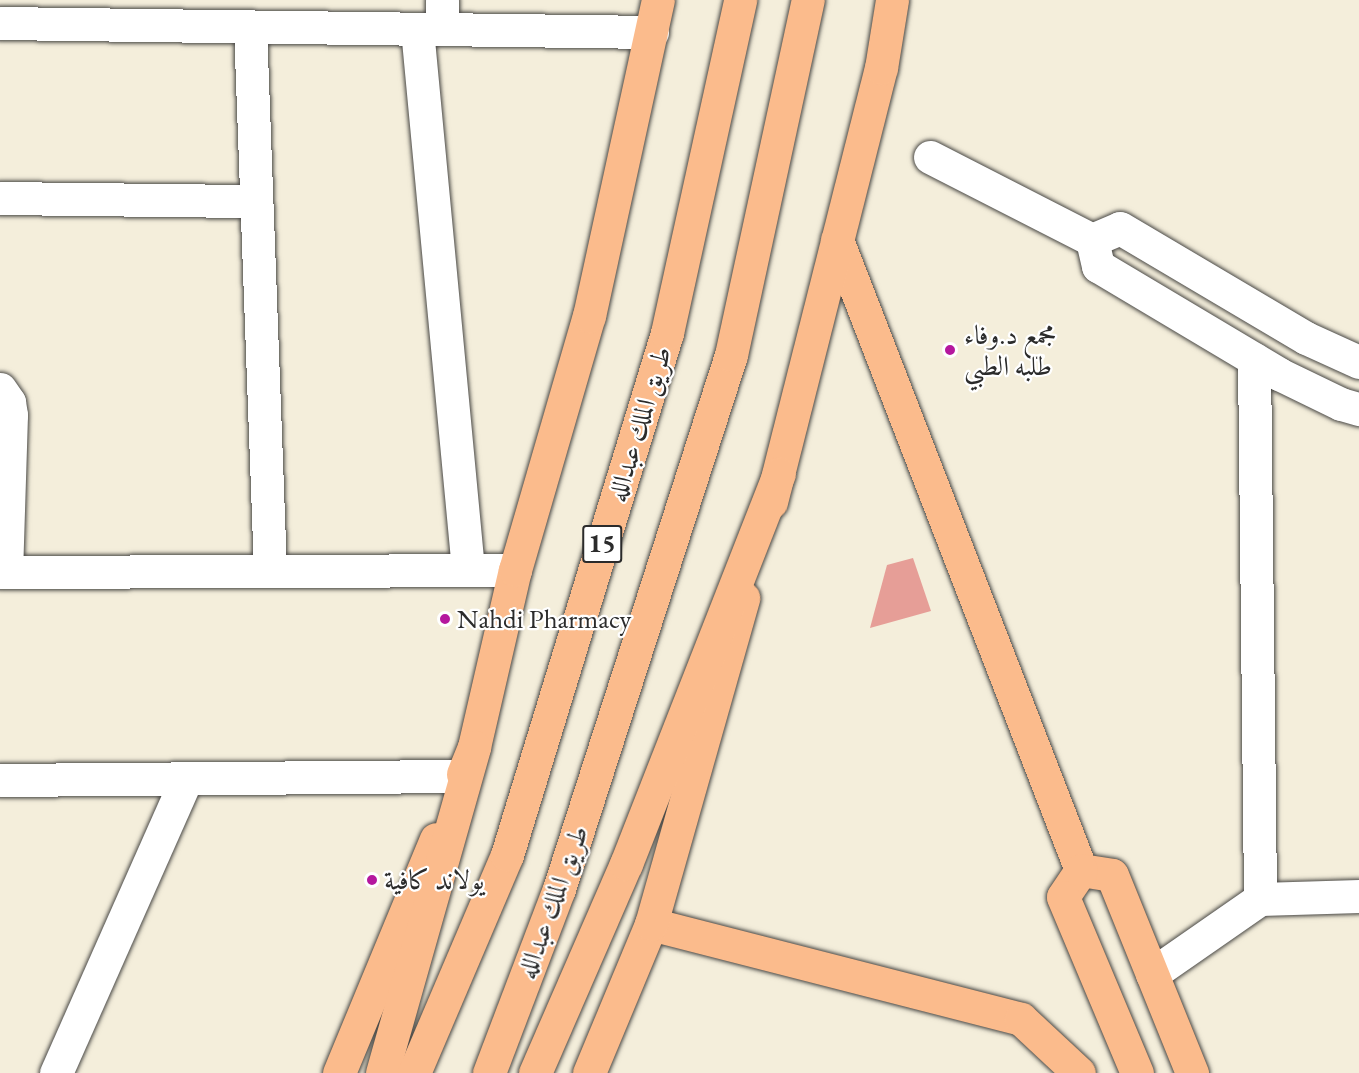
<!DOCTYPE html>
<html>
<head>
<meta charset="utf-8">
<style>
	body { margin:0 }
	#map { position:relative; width:1359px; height:1073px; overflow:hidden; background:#f4eedb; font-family:"EB Garamond",Amiri,serif }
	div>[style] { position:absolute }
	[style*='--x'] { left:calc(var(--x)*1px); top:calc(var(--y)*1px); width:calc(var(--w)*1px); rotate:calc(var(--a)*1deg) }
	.building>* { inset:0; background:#e69e97 }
	.roads { filter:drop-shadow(0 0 2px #494845) drop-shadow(0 0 2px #494845) }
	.minor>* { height:33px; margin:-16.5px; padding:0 16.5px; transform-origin:16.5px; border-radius:16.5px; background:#fff }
	.major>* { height:33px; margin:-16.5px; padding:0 16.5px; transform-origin:16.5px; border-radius:16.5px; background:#fbbb8c }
	.highway>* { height:33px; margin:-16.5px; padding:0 16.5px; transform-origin:16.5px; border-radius:16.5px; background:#fbbb8c }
	.dots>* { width:16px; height:16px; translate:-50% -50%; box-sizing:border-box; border:3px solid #fff; border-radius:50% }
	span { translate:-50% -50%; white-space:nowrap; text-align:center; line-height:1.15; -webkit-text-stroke:4.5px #fff; paint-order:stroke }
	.shield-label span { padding:2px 4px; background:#fff; border:2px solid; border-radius:4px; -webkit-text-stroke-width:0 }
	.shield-label { font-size:26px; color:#2b2b2b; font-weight:700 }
	.poi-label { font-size:27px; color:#2b2b2b }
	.left { translate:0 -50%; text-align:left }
	.street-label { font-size:27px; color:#2b2b2b }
</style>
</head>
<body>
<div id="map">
	<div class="building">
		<i style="clip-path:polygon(913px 558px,931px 611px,870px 628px,887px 565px)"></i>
	</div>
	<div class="roads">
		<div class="minor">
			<i style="--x:0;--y:23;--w:652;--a:0.79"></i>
			<i style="--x:250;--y:27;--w:544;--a:87.89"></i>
			<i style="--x:417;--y:29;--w:543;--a:84.61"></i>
			<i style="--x:442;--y:29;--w:29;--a:-90"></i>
			<i style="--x:930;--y:157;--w:182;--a:27.1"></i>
			<i style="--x:1092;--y:240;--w:27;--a:77"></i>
			<i style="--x:1098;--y:266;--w:211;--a:30.8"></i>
			<i style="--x:1279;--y:374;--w:69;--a:25.8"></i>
			<i style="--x:1341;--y:404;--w:19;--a:16"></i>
			<i style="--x:0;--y:198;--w:256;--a:0.7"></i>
			<i style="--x:1092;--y:240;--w:30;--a:-23"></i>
			<i style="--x:1120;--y:228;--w:216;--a:30.6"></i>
			<i style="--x:1306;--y:338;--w:58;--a:24.4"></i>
			<i style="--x:1254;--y:359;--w:540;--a:89.36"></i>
			<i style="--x:0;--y:389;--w:16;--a:55"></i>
			<i style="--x:9;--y:402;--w:13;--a:81"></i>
			<i style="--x:11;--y:415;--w:157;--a:91.8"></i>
			<i style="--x:0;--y:572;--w:515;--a:-0.22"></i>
			<i style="--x:0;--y:780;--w:462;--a:-0.5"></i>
			<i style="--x:1152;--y:974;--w:131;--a:-34.8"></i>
			<i style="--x:1260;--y:899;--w:99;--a:-1.7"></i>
			<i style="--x:56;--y:1073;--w:321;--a:-66.1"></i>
		</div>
		<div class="major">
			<i style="--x:837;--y:240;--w:676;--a:68.83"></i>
			<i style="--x:771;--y:502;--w:448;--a:-75.8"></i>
			<i style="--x:881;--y:68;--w:69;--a:-80.8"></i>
			<i style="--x:463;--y:774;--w:29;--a:-68"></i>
			<i style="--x:474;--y:747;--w:182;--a:-77"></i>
			<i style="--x:515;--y:570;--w:265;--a:-73.8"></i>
			<i style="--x:589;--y:316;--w:323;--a:-77.7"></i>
			<i style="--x:1081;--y:870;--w:31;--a:9"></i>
			<i style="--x:1112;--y:875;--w:214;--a:68"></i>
			<i style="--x:1081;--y:870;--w:32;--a:124"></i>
			<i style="--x:1063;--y:897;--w:191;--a:67.2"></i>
			<i style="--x:651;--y:924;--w:382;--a:14.4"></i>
			<i style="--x:1021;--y:1019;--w:79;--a:43"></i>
			<i style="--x:339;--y:1073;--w:253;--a:-67.5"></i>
			<i style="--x:589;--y:1073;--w:161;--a:-67.4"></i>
			<i style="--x:651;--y:924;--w:339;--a:-74.2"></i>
		</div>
		<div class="highway">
			<i style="--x:382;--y:1073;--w:339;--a:-74.2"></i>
			<i style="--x:414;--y:1073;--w:237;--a:-66.9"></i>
			<i style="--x:507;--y:855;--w:546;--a:-72.96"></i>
			<i style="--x:667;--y:333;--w:341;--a:-77.6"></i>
			<i style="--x:489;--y:1073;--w:197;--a:-69.2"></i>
			<i style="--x:559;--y:889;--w:561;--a:-72.15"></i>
			<i style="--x:731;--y:355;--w:363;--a:-77.8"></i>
			<i style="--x:535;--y:1073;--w:228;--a:-66.5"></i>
			<i style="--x:626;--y:864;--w:419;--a:-68.6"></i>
		</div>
	</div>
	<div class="dots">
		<i style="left:950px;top:350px;background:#b5179e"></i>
		<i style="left:445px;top:619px;background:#b5179e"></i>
		<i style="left:372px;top:880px;background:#b5179e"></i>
	</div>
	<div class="shield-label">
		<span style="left:602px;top:544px">15</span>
	</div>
	<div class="poi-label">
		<span class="left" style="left:964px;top:350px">مجمع د.وفاء<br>طلبه الطبي</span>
		<span class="left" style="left:457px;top:619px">Nahdi Pharmacy</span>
		<span class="left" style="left:384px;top:880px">يولاند كافية</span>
	</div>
	<div class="street-label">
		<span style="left:639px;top:424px;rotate:-73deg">طريق الملك عبدالله</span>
		<span style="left:552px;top:902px;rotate:-70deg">طريق الملك عبدالله</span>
	</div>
</div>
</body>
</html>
